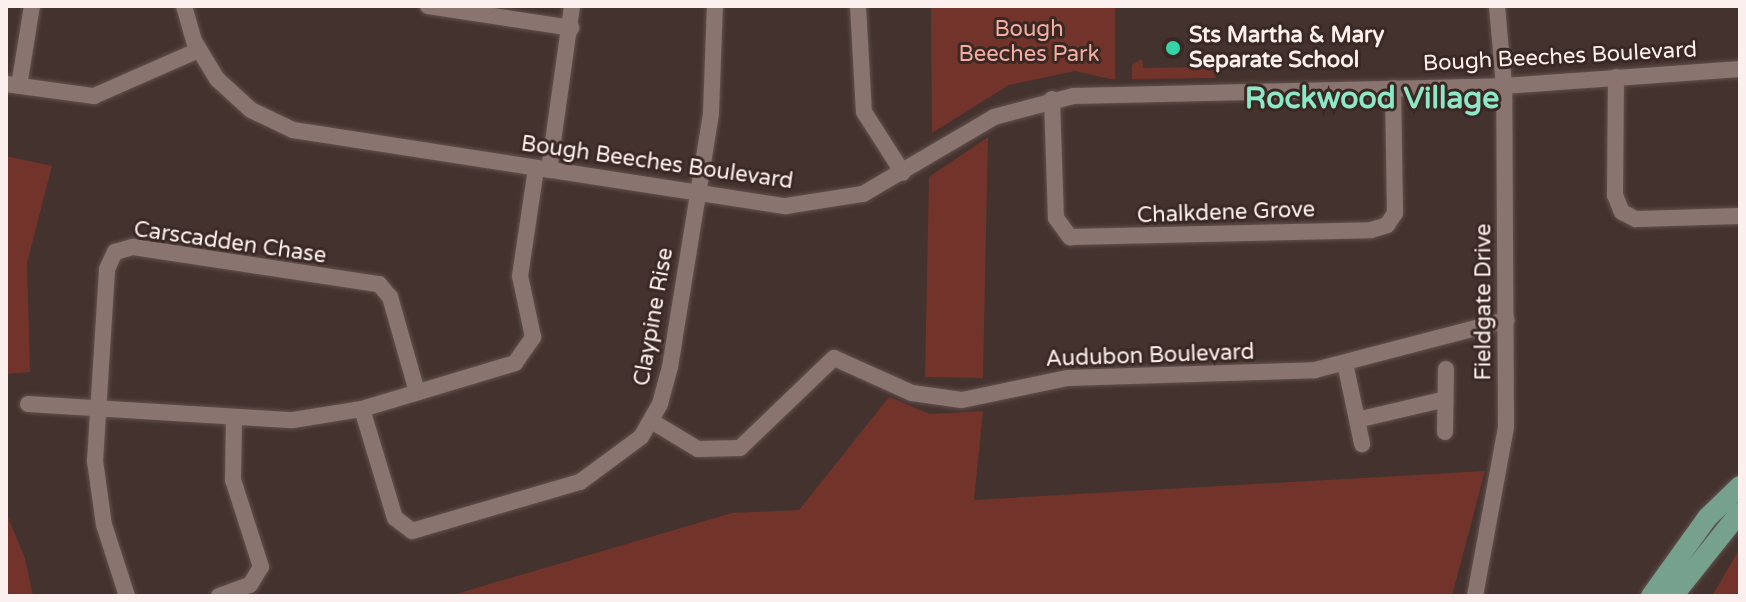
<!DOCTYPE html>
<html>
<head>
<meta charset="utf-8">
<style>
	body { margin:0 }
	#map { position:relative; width:1746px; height:602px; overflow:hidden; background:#44322e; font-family:"Varela Round",sans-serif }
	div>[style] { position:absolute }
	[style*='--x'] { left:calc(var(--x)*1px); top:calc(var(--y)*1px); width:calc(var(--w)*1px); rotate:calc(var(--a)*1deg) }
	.green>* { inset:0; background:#71332a }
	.roads { filter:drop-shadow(0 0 2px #61514e) drop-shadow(0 0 2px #61514e) }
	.minor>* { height:16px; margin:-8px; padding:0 8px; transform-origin:8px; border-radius:8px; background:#8a7470 }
	.major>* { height:20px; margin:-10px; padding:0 10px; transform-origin:10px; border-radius:10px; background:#76a18d }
	.dots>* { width:22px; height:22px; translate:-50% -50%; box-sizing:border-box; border:4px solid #3a2825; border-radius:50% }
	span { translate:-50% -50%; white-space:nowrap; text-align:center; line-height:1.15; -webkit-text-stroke:6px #3a2825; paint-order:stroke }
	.park-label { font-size:22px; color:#f3ada1 }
	.poi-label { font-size:22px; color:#fcf0ee; font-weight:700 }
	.left { translate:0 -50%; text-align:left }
	.street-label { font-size:22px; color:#fcf0ee }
	.district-label { font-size:30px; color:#8de8c7; font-weight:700 }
	.frame { position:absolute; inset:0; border:8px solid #fcf0ee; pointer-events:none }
</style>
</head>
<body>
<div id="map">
	<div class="green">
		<i style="clip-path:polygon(931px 6px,1115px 6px,1115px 80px,1075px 71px,1009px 85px,932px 133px)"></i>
		<i style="clip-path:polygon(1142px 59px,1143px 68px,1205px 67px,1209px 60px,1216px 78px,1132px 79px,1132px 65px)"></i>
		<i style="clip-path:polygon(988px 137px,983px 378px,925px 377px,929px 177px)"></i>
		<i style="clip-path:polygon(6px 156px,52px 166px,27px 263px,30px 372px,6px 374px)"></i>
		<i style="clip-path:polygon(889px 397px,930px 414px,983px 411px,974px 500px,1485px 471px,1452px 596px,449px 596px,732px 513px,799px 510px)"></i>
		<i style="clip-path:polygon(6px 513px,25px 558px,33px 596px,6px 596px)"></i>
		<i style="clip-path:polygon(1740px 548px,1740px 596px,1712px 596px)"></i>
	</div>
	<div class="roads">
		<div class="minor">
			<i style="--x:184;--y:6;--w:36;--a:74"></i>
			<i style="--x:194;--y:41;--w:44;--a:58.8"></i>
			<i style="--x:217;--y:79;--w:46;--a:42.4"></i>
			<i style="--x:251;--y:110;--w:47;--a:25.5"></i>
			<i style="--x:293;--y:130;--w:499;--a:8.8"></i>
			<i style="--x:786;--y:206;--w:78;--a:-8.9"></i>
			<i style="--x:863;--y:194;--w:152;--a:-30.4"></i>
			<i style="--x:994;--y:117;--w:82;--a:-14.9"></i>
			<i style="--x:1073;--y:96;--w:431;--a:-1.3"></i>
			<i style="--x:1504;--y:86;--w:237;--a:-4.1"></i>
			<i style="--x:428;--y:6;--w:145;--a:8.7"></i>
			<i style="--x:858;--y:6;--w:106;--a:86.8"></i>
			<i style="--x:864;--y:112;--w:72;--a:57.4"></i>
			<i style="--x:1616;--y:77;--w:118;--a:90.5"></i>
			<i style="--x:1615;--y:195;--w:18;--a:68"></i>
			<i style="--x:1622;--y:212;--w:16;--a:27"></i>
			<i style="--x:1636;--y:219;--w:104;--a:-1.7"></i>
			<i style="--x:6;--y:84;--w:89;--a:7.8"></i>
			<i style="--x:94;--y:96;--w:115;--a:-23.7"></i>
			<i style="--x:19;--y:86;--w:81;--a:-80.8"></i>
			<i style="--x:1052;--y:99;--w:119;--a:88.1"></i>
			<i style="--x:1056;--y:218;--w:24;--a:54"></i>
			<i style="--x:1070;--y:237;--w:301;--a:-1.3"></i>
			<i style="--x:1371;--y:230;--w:17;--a:-17"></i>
			<i style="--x:1387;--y:225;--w:14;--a:-56"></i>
			<i style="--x:1395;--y:213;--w:125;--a:-90.9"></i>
			<i style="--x:549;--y:170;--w:166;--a:-82"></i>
			<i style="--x:1345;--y:363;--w:83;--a:78.1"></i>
			<i style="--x:28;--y:404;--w:265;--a:3.5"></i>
			<i style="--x:293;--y:420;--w:70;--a:-9.1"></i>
			<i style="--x:362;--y:409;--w:160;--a:-16.7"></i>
			<i style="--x:515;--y:363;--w:32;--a:-55"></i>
			<i style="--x:533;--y:337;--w:62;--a:-102"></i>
			<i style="--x:520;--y:276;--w:108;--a:-81.5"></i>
			<i style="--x:362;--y:409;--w:114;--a:73.2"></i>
			<i style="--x:395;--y:518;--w:21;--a:37"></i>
			<i style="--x:412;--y:531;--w:175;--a:-16.3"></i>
			<i style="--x:580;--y:482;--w:76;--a:-36.4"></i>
			<i style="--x:641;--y:437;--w:38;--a:-60"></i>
			<i style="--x:660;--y:404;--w:38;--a:-75"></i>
			<i style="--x:670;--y:367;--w:257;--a:-80.8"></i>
			<i style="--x:711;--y:113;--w:107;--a:-87.9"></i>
			<i style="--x:1361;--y:419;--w:83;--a:-13.2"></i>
			<i style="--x:653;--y:422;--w:52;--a:31"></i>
			<i style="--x:698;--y:449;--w:42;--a:-1.4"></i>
			<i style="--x:740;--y:448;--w:130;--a:-43.8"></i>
			<i style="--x:834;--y:358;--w:85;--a:24.2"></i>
			<i style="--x:912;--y:393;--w:50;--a:8"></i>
			<i style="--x:962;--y:400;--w:107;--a:-11.8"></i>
			<i style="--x:1067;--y:378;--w:248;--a:-1.8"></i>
			<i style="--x:1315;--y:370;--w:198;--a:-14.6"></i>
			<i style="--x:1445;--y:432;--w:63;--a:-89.1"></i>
			<i style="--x:127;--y:596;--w:75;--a:-107.9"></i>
			<i style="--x:104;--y:525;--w:65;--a:-98"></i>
			<i style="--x:95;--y:461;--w:192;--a:-86.4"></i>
			<i style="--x:107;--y:269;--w:19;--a:-65"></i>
			<i style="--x:115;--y:252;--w:19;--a:-16"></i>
			<i style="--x:133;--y:247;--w:249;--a:8.6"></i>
			<i style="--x:379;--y:284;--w:17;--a:50"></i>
			<i style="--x:390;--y:297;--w:99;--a:74.1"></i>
			<i style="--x:219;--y:596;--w:33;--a:-20"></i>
			<i style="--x:250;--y:585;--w:21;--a:-59"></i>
			<i style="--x:261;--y:567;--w:91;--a:-107.8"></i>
			<i style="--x:233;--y:480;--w:62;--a:-89.1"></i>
			<i style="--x:1475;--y:596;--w:172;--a:-79.6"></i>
			<i style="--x:1506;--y:427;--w:341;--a:-90.3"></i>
			<i style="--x:1504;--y:86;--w:80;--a:-95"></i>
		</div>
		<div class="major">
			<i style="--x:1651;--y:596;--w:96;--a:-54.3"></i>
			<i style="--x:1707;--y:518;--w:46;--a:-44.1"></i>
			<i style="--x:1673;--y:596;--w:107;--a:-51.4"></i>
		</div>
	</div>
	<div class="dots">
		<i style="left:1173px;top:48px;background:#35d4a7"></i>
	</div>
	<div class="park-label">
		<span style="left:1029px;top:42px">Bough<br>Beeches Park</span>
	</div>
	<div class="poi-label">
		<span class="left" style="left:1189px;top:48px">Sts Martha &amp; Mary<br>Separate School</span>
	</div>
	<div class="street-label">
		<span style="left:1560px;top:57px;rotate:-3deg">Bough Beeches Boulevard</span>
		<span style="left:657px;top:163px;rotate:8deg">Bough Beeches Boulevard</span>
		<span style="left:1226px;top:213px;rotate:-2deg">Chalkdene Grove</span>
		<span style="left:230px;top:243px;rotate:8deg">Carscadden Chase</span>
		<span style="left:1484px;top:302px;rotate:-90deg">Fieldgate Drive</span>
		<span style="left:654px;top:317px;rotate:-80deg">Claypine Rise</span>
		<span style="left:1150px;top:356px;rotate:-2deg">Audubon Boulevard</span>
	</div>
	<div class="district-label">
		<span style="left:1372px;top:99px">Rockwood Village</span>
	</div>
	<div class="frame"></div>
</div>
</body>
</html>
